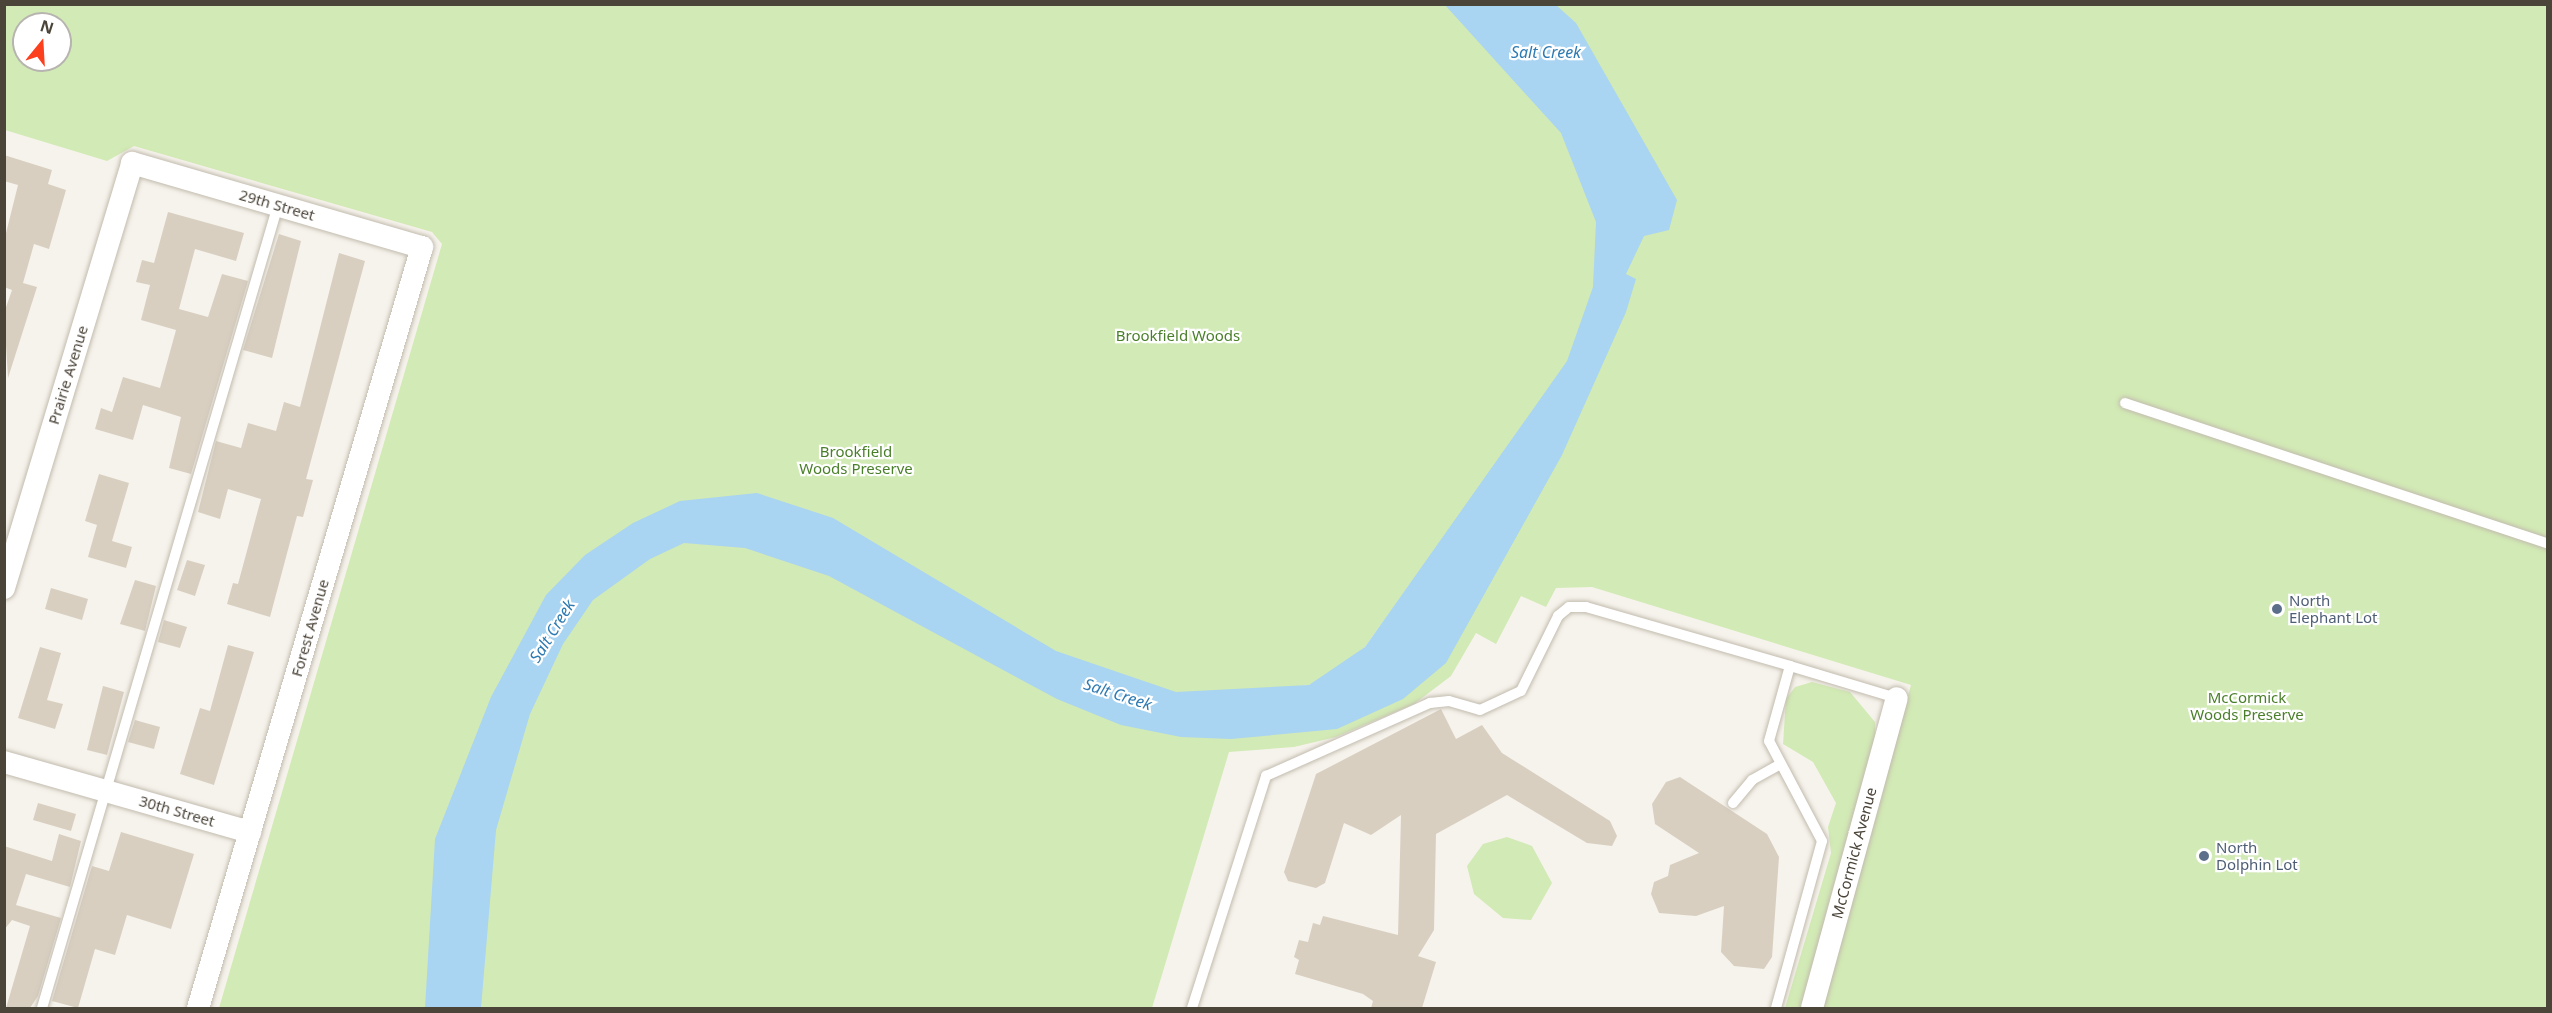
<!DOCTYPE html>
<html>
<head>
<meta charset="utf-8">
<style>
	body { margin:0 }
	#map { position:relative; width:2552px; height:1013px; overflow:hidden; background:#f6f3ec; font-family:"Noto Sans",sans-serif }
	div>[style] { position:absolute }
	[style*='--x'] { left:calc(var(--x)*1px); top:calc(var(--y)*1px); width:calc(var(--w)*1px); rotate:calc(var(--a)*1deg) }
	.green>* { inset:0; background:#d2eab5 }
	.water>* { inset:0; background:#a9d4f2 }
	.building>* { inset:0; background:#d8cfc1 }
	.roads { filter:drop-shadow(0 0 2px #c2bbae) drop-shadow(0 0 2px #c2bbae) }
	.service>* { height:10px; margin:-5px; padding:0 5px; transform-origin:5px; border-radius:5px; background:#fff }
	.minor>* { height:22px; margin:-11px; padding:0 11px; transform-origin:11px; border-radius:11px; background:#fff }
	.dots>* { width:16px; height:16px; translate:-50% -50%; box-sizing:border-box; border:3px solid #fff; border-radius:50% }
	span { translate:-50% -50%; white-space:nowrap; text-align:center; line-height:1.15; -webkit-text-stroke:4.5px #fff; paint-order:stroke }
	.street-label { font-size:15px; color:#4b4439 }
	.park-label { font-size:15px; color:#4a7f2a }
	.service-label { font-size:15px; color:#4e5e75 }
	.left { translate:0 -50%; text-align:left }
	.water-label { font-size:16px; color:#2e7ab2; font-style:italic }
	.frame { position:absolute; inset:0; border:6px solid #4b4439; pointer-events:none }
	.north { position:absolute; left:12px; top:12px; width:60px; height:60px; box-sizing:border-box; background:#fff; border:2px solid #b7b4b0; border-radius:50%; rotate:18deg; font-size:16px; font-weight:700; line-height:24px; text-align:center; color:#4b4439 }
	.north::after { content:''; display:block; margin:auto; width:21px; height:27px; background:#fc3f1d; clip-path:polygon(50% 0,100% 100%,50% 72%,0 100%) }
</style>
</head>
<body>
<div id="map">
	<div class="green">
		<i style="clip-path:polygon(evenodd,4px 5px,2547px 5px,2547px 1008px,1819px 1008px,1911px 685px,1592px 587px,1556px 588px,1546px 607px,1521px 596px,1496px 644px,1476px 633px,1451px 676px,1414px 704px,1336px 737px,1294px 747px,1229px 752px,1152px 1008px,219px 1008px,442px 244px,432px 232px,134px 146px,107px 161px,5px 130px,4px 5px,24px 24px,60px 24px,60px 60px,24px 60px,24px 24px,4px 5px,1441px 541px,1337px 729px,1247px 692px,1309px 685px,1332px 674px,1365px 647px,1441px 541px)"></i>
		<i style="clip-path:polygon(1812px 682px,1850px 692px,1875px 722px,1875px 750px,1802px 1008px,1785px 1008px,1831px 853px,1828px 827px,1836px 803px,1813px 762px,1783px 744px,1786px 699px,1795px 687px)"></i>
		<i style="clip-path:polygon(1507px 837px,1532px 846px,1552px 883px,1531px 920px,1503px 918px,1474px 894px,1467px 866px,1483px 844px)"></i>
	</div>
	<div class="water">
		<i style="clip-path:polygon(1445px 5px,1556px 5px,1576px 23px,1677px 200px,1669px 230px,1644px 236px,1626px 274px,1636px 279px,1626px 312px,1562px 455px,1446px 663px,1403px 699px,1337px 729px,1231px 739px,1181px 737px,1121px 725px,1057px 699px,829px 576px,745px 548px,684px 543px,650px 559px,593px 600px,563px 644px,530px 714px,496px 830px,481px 1008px,425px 1008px,435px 839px,491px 697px,546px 595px,585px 555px,633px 523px,680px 501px,757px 493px,833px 518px,1056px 651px,1176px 692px,1309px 685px,1365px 647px,1567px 361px,1593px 287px,1596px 222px,1561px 133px)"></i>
	</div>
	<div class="building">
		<i style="clip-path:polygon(4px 155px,52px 170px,48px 184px,66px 190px,49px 249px,34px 244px,23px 283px,37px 287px,8px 378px,4px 313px,12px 290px,4px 287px,4px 241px,18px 185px,4px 181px)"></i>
		<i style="clip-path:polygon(168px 212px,244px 233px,236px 261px,195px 249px,179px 309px,208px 317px,222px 274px,248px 281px,191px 474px,169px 468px,181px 417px,143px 405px,133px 440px,95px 429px,101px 408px,112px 412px,123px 377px,160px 388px,176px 330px,141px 320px,150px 285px,136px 282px,142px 260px,154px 263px)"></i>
		<i style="clip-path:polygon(279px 234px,301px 241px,272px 358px,243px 350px)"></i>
		<i style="clip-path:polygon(339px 253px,365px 261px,306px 479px,313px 480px,303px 517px,297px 516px,270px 617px,227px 604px,233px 583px,238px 584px,261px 499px,228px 489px,220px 519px,198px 512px,216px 441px,241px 448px,248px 423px,276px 431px,284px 402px,300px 407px)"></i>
		<i style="clip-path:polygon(99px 474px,129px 483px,112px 541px,132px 547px,126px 568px,88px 557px,97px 525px,85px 521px)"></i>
		<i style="clip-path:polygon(187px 560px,205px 565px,195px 596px,177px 590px)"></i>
		<i style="clip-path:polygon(135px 580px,156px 586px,145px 631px,120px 624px)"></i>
		<i style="clip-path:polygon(51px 588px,88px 599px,82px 620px,45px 609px)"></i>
		<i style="clip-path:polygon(164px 620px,187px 627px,180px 648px,158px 642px)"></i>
		<i style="clip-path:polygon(228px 645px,254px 652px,214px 785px,180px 774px,200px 708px,210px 711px)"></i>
		<i style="clip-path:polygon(40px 647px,61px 653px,47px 700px,63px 704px,55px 729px,18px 718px)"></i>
		<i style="clip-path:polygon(103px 686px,124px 692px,107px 755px,87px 750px)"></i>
		<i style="clip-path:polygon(1441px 709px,1456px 739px,1482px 725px,1502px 753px,1610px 821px,1617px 836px,1612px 846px,1587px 843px,1507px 795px,1436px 834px,1434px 930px,1418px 956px,1436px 962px,1422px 1008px,1371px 1008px,1373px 1001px,1363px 994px,1295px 974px,1299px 960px,1294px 957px,1299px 940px,1308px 942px,1313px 923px,1320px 925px,1323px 916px,1398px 935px,1401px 815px,1371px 835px,1344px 823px,1325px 883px,1316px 888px,1288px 881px,1284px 872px,1316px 774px)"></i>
		<i style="clip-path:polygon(135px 720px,160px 727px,154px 749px,128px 742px)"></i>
		<i style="clip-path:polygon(1680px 777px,1767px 834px,1779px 857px,1772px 957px,1764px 969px,1734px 966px,1721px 952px,1724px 906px,1696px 916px,1659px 913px,1651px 894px,1654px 882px,1668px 876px,1670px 865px,1699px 853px,1655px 824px,1652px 804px,1666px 782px)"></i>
		<i style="clip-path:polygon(38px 803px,76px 814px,71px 831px,33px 820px)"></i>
		<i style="clip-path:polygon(121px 832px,194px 854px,171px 929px,127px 915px,115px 955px,95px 949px,78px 1008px,52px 1001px,92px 866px,109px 871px)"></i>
		<i style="clip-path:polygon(59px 834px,81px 841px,70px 887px,26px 874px,16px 905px,61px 918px,38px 996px,30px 1008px,6px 1008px,30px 926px,12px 920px,4px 930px,4px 846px,52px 861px)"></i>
	</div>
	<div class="roads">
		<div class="service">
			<i style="--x:2125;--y:403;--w:446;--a:18.4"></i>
			<i style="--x:1733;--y:803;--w:30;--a:-50"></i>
			<i style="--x:1752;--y:780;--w:31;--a:-29"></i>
			<i style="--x:42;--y:1008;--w:837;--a:-73.62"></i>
			<i style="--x:1192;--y:1008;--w:244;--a:-72.3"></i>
			<i style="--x:1266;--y:776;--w:180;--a:-24"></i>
			<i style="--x:1430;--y:703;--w:19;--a:-6"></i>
			<i style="--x:1449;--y:701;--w:32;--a:16"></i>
			<i style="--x:1480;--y:710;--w:45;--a:-24.9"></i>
			<i style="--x:1521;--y:691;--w:84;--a:-63.7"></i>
			<i style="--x:1558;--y:616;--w:14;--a:-39"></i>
			<i style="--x:1569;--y:607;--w:17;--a:0"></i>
			<i style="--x:1586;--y:607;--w:212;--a:16.1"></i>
			<i style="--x:1776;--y:1008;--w:173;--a:-74.6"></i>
			<i style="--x:1822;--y:841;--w:113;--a:-117.9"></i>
			<i style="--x:1769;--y:741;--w:78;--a:-74.4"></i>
			<i style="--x:1790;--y:666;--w:112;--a:16.7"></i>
		</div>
		<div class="minor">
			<i style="--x:4;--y:588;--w:444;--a:-73.2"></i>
			<i style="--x:132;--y:163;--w:302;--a:16.2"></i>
			<i style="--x:422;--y:247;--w:793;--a:106.4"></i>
			<i style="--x:4;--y:762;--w:256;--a:15.9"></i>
			<i style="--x:1812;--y:1008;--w:321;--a:-74.7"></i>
		</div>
	</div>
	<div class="dots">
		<i style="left:2277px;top:609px;background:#5c6f8a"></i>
		<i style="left:2204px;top:856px;background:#5c6f8a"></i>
	</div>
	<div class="street-label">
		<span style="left:277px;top:205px;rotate:16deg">29th Street</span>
		<span style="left:68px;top:375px;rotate:-73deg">Prairie Avenue</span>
		<span style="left:310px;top:628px;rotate:-74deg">Forest Avenue</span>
		<span style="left:177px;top:811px;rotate:16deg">30th Street</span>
		<span style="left:1854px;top:853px;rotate:-75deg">McCormick Avenue</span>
	</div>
	<div class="park-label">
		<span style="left:1178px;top:336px">Brookfield Woods</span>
		<span style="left:856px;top:460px">Brookfield<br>Woods Preserve</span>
		<span style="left:2247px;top:706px">McCormick<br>Woods Preserve</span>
	</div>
	<div class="service-label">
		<span class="left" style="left:2289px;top:609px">North<br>Elephant Lot</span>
		<span class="left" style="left:2216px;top:856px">North<br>Dolphin Lot</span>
	</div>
	<div class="water-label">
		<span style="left:1546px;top:52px">Salt Creek</span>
		<span style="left:552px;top:631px;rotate:-58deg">Salt Creek</span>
		<span style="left:1118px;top:694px;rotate:18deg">Salt Creek</span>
	</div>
	<div class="frame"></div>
	<div class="north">N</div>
</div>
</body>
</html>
